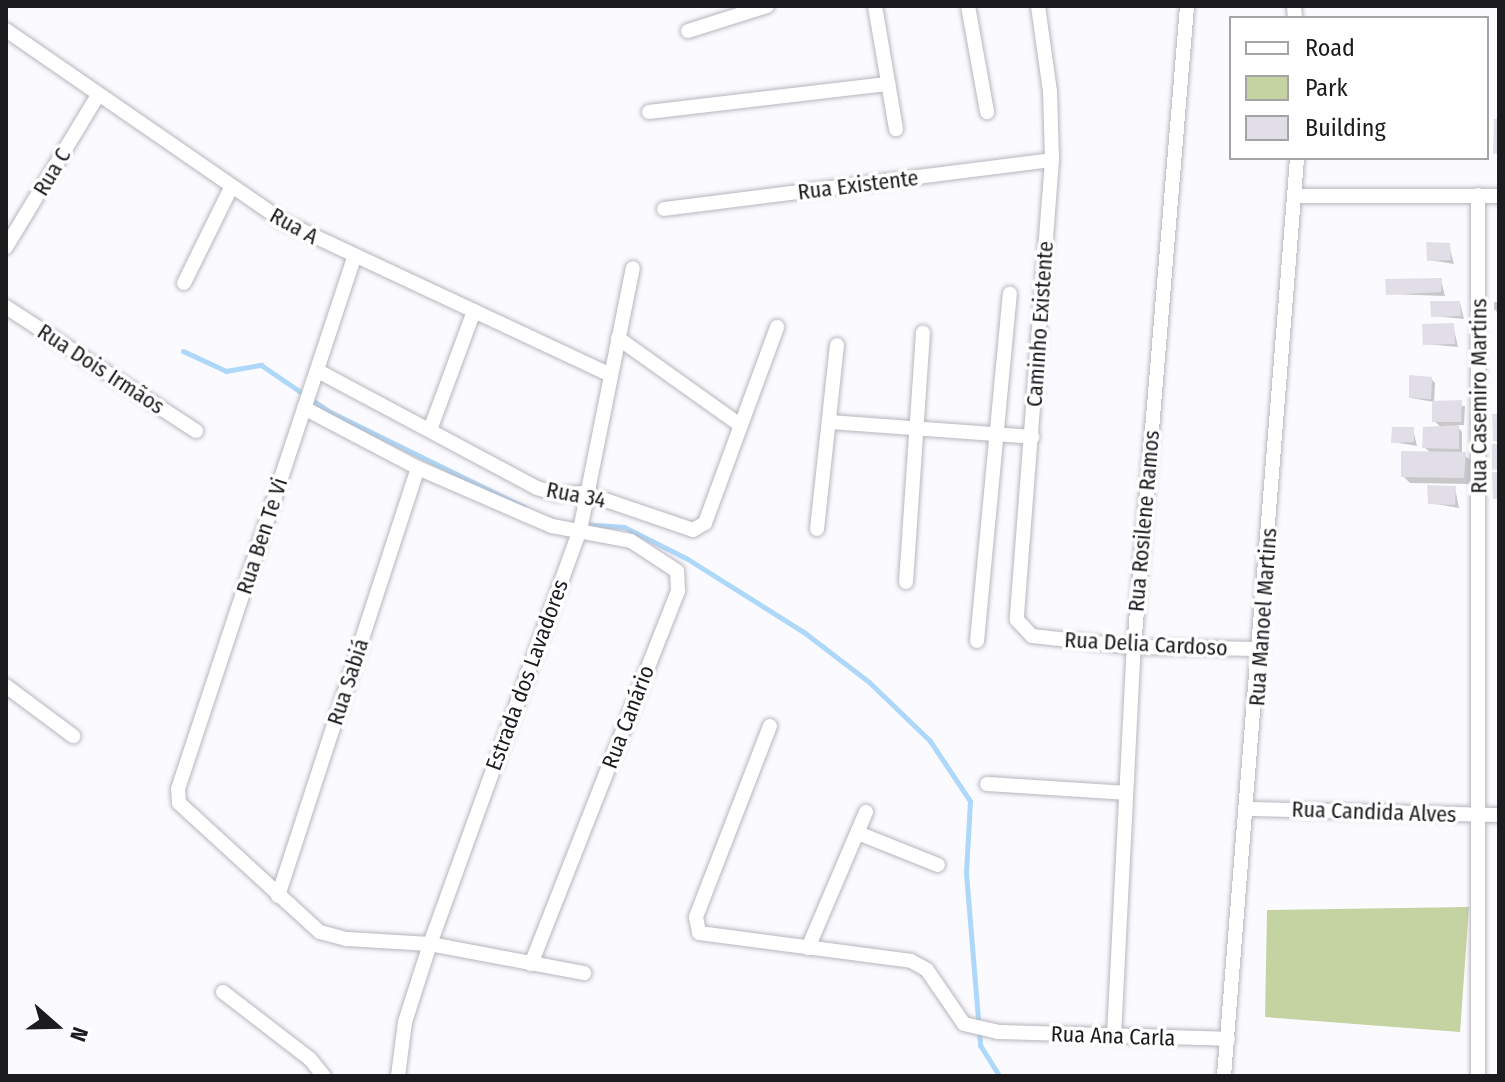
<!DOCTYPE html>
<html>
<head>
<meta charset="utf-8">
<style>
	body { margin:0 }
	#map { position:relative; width:1505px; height:1082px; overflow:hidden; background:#fbfafe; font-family:"Fira Sans Condensed",sans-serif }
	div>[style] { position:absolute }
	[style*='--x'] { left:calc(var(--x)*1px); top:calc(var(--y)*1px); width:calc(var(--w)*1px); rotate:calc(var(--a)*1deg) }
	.green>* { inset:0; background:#c5d2a1 }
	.shadow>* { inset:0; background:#0003 }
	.stream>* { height:5px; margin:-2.5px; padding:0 2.5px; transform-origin:2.5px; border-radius:2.5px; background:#aed8f9 }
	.building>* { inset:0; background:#e2dee8 }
	.roads { filter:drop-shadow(0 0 2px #b8b5be) drop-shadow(0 0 2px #b8b5be) }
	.minor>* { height:14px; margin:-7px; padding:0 7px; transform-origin:7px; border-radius:7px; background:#fff }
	span { translate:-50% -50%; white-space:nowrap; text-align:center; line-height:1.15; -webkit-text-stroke:7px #fff; paint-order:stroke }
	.street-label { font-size:22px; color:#1c1b1e }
	.frame { position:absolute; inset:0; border:8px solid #1c1b1e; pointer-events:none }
	.legend { position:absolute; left:1229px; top:16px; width:260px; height:144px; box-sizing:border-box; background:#fff; border:2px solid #a4a4a5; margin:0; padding:10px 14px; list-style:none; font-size:24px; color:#1c1b1e }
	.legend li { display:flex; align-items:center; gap:16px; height:40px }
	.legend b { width:40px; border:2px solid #a4a4a5 }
	.north { position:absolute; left:16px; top:986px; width:80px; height:80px; -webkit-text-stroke:6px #fff; paint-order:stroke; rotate:110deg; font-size:22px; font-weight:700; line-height:32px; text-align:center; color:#1c1b1e }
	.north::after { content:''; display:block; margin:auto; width:28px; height:36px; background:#1c1b1e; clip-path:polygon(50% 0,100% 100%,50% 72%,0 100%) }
</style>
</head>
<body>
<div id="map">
	<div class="green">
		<i style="clip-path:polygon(1469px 907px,1460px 1032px,1265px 1017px,1267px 910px)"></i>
	</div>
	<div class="shadow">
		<i style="clip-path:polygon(1449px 245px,1454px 264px,1429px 260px)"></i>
		<i style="clip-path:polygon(1441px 280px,1445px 296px,1388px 294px)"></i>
		<i style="clip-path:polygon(1494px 302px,1499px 302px,1499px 314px,1494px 309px)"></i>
		<i style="clip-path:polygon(1460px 303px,1464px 319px,1433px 316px)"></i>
		<i style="clip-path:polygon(1453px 325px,1458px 347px,1425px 344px)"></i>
		<i style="clip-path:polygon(1431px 379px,1435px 383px,1434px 403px,1465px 406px,1464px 425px,1456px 425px,1462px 432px,1462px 454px,1472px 461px,1470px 484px,1410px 483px,1403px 476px,1431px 453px,1424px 447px,1442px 428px,1434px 421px,1434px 402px,1411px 398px)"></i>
		<i style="clip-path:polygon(1413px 429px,1417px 446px,1393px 442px)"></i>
		<i style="clip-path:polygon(1455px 488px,1459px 508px,1430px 503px)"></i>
	</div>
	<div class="stream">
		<i style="--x:183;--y:351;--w:47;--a:24.9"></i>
		<i style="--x:226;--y:371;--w:36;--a:-10"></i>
		<i style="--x:261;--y:365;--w:83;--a:34.3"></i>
		<i style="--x:330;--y:412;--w:216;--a:26.1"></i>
		<i style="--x:582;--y:524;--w:42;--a:4.1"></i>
		<i style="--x:624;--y:527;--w:69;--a:26.6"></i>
		<i style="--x:686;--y:558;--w:141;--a:32.2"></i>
		<i style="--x:805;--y:633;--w:81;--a:37.4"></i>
		<i style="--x:869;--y:682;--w:85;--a:44"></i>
		<i style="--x:930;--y:741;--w:72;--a:56.3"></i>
		<i style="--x:970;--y:801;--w:72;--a:93.2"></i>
		<i style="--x:966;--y:873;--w:173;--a:85.3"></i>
		<i style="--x:980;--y:1045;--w:36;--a:58"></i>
	</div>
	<div class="building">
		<i style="clip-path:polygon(1494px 119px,1499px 119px,1499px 153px,1493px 154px)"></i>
		<i style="clip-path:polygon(1426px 242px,1450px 243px,1451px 260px,1427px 261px)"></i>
		<i style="clip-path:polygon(1442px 278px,1441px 292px,1386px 295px,1385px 279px)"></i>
		<i style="clip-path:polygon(1430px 301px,1460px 301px,1461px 316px,1431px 317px)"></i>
		<i style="clip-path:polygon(1454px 323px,1455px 344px,1423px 345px,1422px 324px)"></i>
		<i style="clip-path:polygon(1409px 375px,1432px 377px,1431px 399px,1409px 398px)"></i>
		<i style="clip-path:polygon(1462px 400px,1461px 422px,1432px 422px,1432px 401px)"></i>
		<i style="clip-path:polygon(1492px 414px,1499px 414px,1499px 442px,1493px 441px)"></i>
		<i style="clip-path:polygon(1459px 425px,1459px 449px,1422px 448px,1423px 427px)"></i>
		<i style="clip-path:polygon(1392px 427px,1414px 427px,1414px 442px,1391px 443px)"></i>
		<i style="clip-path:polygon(1492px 444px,1499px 444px,1499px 469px,1492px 470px)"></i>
		<i style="clip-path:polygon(1401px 451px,1466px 452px,1464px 478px,1401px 477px)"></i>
		<i style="clip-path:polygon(1492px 472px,1499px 472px,1499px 499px,1493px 499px)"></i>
		<i style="clip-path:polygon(1427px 485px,1456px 486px,1455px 505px,1428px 504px)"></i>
	</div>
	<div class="roads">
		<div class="minor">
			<i style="--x:875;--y:6;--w:125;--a:80.3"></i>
			<i style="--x:968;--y:6;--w:108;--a:79.8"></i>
			<i style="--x:1038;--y:6;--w:86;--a:82"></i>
			<i style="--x:1050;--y:91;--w:69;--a:88.3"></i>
			<i style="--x:1052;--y:160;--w:461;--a:94.4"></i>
			<i style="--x:1017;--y:620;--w:22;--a:47"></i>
			<i style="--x:1032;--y:636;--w:103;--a:6.2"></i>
			<i style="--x:1134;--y:647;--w:127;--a:0.9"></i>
			<i style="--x:1294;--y:6;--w:12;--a:85"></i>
			<i style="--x:6;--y:30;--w:338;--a:34.6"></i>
			<i style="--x:284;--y:222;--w:360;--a:25.1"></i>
			<i style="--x:688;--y:31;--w:83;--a:-17.6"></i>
			<i style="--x:649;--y:112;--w:241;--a:-6.7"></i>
			<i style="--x:1296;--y:196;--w:203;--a:0"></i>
			<i style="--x:664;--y:209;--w:391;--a:-7.2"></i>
			<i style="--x:6;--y:247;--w:175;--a:-58.8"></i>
			<i style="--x:354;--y:258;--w:559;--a:108.34"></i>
			<i style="--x:178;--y:789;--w:14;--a:86"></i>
			<i style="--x:179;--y:803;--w:191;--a:42.5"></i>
			<i style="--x:320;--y:932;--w:28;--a:15"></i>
			<i style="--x:347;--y:939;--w:83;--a:3.4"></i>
			<i style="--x:430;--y:944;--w:157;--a:10.7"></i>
			<i style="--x:184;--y:283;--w:106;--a:-63.7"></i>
			<i style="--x:6;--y:307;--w:227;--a:33.1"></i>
			<i style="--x:618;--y:338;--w:150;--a:35.5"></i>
			<i style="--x:318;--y:371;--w:248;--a:28.1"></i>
			<i style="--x:537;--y:488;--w:21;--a:17"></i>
			<i style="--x:557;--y:494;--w:28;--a:-2"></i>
			<i style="--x:585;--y:493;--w:114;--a:18.9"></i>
			<i style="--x:693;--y:530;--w:14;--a:-30"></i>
			<i style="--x:705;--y:523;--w:209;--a:-69.8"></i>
			<i style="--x:304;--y:408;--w:129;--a:27.8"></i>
			<i style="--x:418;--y:468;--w:118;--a:23.5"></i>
			<i style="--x:526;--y:515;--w:28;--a:23"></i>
			<i style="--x:552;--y:526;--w:80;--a:10.8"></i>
			<i style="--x:631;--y:541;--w:55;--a:33.1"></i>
			<i style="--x:677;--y:571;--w:20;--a:87"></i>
			<i style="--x:678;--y:591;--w:401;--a:111.5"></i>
			<i style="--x:830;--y:422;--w:203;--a:4.2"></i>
			<i style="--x:430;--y:430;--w:127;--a:-69.7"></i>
			<i style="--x:817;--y:529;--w:185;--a:-83.8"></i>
			<i style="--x:906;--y:582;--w:250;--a:-86.1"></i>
			<i style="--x:977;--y:641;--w:349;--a:-84.6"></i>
			<i style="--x:6;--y:686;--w:84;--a:36.7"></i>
			<i style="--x:770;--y:726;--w:205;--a:111.2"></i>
			<i style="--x:696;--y:917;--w:16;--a:79"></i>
			<i style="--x:699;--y:933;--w:214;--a:7.5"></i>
			<i style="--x:911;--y:961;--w:18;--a:29"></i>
			<i style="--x:927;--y:970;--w:65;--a:55.6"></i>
			<i style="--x:964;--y:1024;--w:35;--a:13"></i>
			<i style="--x:998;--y:1032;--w:230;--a:1.7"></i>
			<i style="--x:987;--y:784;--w:138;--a:3.7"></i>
			<i style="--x:1249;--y:809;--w:250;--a:1.4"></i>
			<i style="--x:858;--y:833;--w:86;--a:21.8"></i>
			<i style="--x:278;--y:896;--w:450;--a:-71.9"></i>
			<i style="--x:808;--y:948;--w:148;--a:-66.9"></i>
			<i style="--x:223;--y:992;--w:110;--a:37.6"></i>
			<i style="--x:310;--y:1059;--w:22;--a:51"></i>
			<i style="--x:1114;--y:1036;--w:390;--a:-87.1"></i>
			<i style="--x:1134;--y:647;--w:643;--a:-85.27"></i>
			<i style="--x:398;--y:1076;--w:54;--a:-82.6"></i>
			<i style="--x:405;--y:1022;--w:82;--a:-72.2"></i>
			<i style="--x:430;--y:944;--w:440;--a:-70.1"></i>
			<i style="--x:580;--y:530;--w:267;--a:-78.6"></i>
			<i style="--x:1224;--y:1076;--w:921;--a:-85.45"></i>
			<i style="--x:1478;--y:1076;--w:881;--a:-90"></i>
		</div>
	</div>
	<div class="street-label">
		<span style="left:52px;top:172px;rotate:-59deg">Rua C</span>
		<span style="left:858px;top:185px;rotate:-7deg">Rua Existente</span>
		<span style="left:294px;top:226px;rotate:29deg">Rua A</span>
		<span style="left:1040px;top:324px;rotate:-86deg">Caminho Existente</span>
		<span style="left:101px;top:369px;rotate:33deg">Rua Dois Irmãos</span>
		<span style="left:1479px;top:396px;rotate:-90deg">Rua Casemiro Martins</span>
		<span style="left:576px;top:495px;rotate:11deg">Rua 34</span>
		<span style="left:1144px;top:521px;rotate:-85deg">Rua Rosilene Ramos</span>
		<span style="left:262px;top:536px;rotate:-72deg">Rua Ben Te Vi</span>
		<span style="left:1263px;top:617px;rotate:-86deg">Rua Manoel Martins</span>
		<span style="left:1146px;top:644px;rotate:3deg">Rua Delia Cardoso</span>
		<span style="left:527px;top:675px;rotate:-70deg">Estrada dos Lavadores</span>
		<span style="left:348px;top:682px;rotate:-72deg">Rua Sabiá</span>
		<span style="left:628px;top:717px;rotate:-69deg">Rua Canário</span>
		<span style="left:1374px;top:812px;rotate:2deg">Rua Candida Alves</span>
		<span style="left:1113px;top:1036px;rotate:2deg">Rua Ana Carla</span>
	</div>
	<div class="frame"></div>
	<ul class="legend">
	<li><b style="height:10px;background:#fff"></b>Road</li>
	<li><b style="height:22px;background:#c5d2a1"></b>Park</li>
	<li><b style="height:22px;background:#e2dee8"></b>Building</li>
	</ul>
	<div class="north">N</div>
</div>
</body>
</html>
